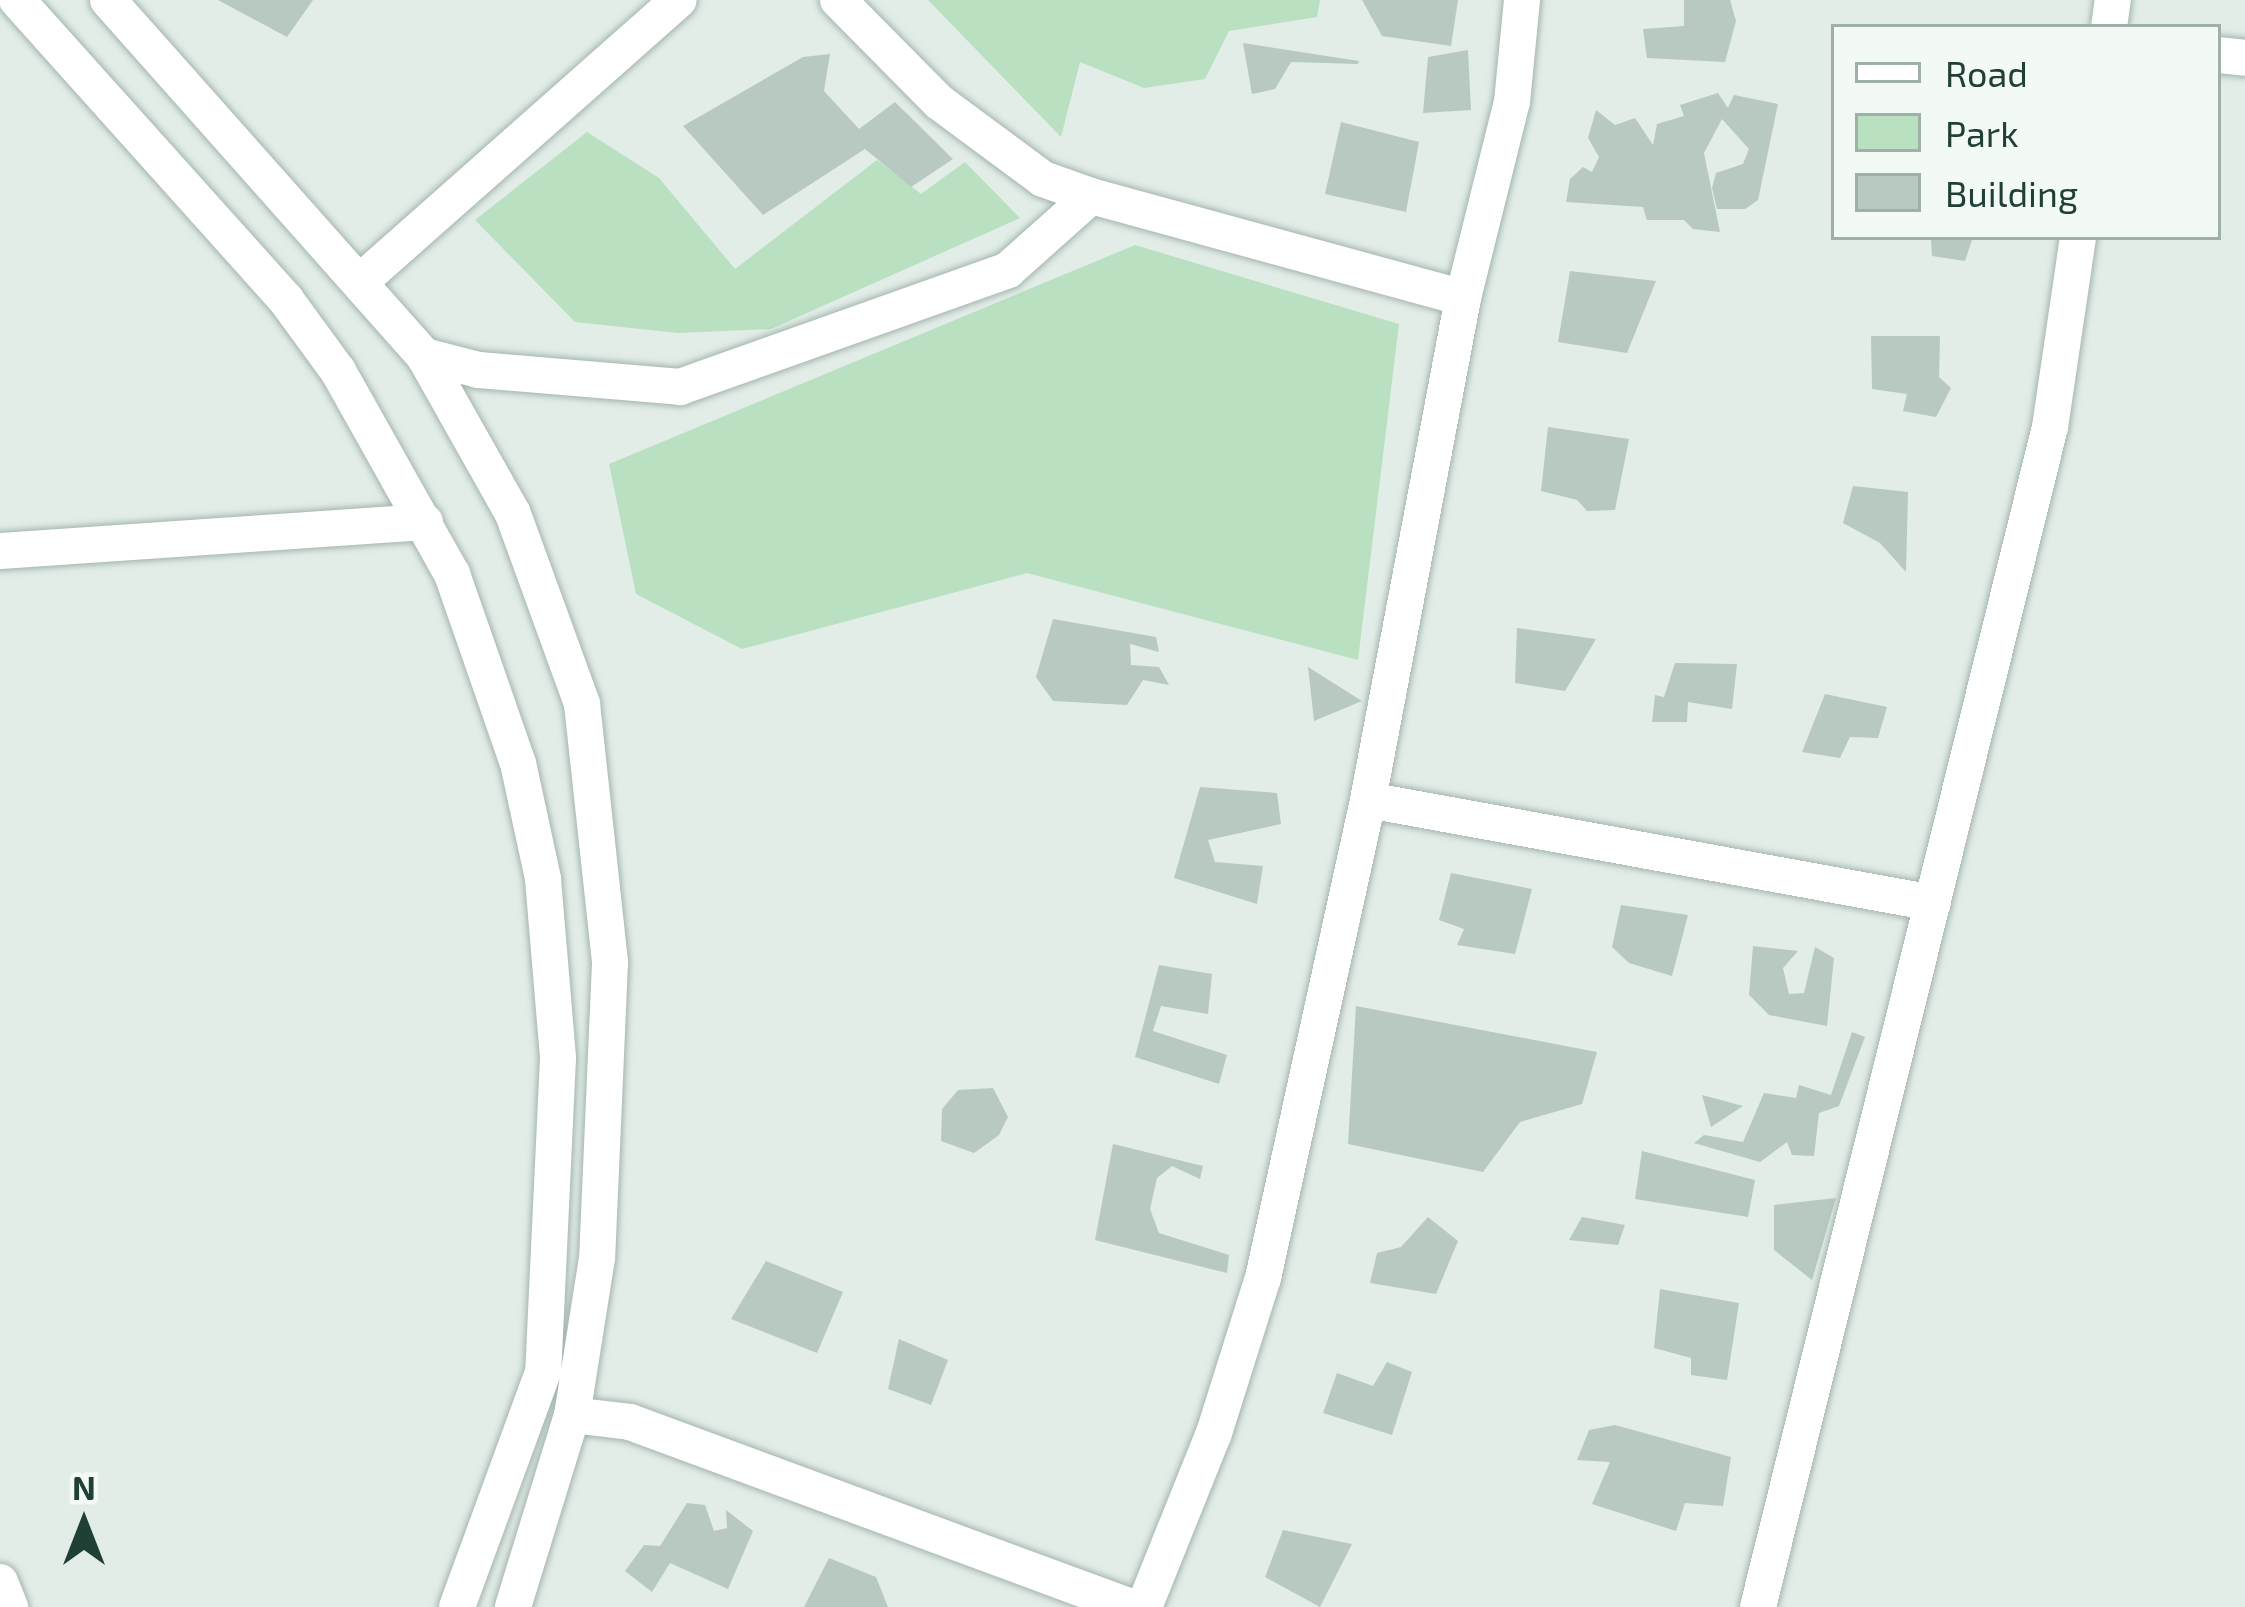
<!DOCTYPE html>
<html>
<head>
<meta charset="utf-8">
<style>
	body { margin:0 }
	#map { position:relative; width:2245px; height:1607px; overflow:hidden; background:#e2ede7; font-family:"Exo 2",sans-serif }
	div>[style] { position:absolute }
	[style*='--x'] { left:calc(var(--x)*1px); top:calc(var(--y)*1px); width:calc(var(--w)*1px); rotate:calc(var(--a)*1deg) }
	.green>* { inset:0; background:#b9e0c1 }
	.building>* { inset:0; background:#b7c9c0 }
	.roads { filter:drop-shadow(0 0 3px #a4b6ae) drop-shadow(0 0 3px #a4b6ae) }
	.minor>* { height:36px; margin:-18px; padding:0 18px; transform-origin:18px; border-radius:18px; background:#fff }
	span { translate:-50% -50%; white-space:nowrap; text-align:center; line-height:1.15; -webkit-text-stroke:10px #f3faf6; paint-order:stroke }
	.legend { position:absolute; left:1831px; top:24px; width:390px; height:216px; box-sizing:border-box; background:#f3faf6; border:3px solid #9fb0a9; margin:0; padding:15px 21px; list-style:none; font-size:36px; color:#204035 }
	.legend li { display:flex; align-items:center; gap:24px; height:60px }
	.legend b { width:60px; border:3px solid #9fb0a9 }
	.north { position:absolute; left:24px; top:1463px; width:120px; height:120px; -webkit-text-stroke:9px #f3faf6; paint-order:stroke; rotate:0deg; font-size:33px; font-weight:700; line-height:48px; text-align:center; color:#204035 }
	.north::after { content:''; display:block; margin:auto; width:42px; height:54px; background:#204035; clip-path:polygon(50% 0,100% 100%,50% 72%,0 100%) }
</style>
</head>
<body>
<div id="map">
	<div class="green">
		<i style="clip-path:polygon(928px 0,1320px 0,1317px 17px,1229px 31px,1205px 79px,1144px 88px,1080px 62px,1061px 137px)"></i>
		<i style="clip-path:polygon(587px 132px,659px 178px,735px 269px,877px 160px,921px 194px,965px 162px,1020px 218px,771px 329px,678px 333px,575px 322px,475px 220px)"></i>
		<i style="clip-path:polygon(1135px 245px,1399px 324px,1358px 660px,1027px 573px,742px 649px,636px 594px,609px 464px)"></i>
	</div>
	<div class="building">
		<i style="clip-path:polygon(218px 0,313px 0,287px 37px)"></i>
		<i style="clip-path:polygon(1362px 0,1458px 0,1451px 46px,1382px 36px)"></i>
		<i style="clip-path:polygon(1684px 0,1730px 0,1736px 21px,1725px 62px,1647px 58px,1643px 29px,1684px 26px)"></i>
		<i style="clip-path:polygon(1243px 43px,1359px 61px,1358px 64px,1291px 62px,1275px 89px,1252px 94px)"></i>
		<i style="clip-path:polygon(1468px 50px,1471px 110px,1423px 113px,1428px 57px)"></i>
		<i style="clip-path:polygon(830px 54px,824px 91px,859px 129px,895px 102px,953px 159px,911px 187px,865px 149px,763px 215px,683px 126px,803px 57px)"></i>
		<i style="clip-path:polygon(1718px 93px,1728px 108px,1734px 95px,1778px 104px,1758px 200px,1745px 209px,1717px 209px,1712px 188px,1716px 173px,1743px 164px,1749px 149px,1722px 119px,1704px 153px,1720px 232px,1693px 229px,1684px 220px,1647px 220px,1643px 207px,1566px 202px,1570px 179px,1583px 167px,1592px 172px,1599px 157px,1588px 138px,1596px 110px,1615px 125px,1635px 118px,1653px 145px,1657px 124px,1684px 116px,1680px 105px)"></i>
		<i style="clip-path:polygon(1341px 122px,1419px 142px,1406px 212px,1325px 194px)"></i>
		<i style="clip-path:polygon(1931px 237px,1973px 237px,1965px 261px,1932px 256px)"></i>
		<i style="clip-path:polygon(1570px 271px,1656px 281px,1627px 353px,1558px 342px)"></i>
		<i style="clip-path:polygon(1871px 336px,1940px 336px,1939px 377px,1951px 388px,1936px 417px,1903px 411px,1907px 394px,1872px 389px)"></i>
		<i style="clip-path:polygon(1548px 427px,1629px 439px,1615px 510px,1587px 511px,1577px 500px,1541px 491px)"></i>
		<i style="clip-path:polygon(1853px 486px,1908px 492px,1906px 572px,1880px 543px,1843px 523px)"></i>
		<i style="clip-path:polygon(1053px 619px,1156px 637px,1159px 652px,1130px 644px,1131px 665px,1159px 667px,1169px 685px,1143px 680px,1127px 705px,1053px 701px,1036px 677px)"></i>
		<i style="clip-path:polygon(1517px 628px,1596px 639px,1565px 691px,1515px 683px)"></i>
		<i style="clip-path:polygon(1675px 663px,1737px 664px,1732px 709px,1688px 702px,1687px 722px,1652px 722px,1655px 695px,1664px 697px)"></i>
		<i style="clip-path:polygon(1308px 667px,1362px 701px,1314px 721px)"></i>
		<i style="clip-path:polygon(1825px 694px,1887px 707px,1878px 738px,1850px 737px,1840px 758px,1802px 752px)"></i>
		<i style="clip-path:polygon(1200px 787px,1277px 793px,1281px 824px,1208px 840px,1215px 862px,1263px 866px,1257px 904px,1174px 878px)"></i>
		<i style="clip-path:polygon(1451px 873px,1532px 889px,1515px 954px,1457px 945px,1464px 929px,1439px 920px)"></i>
		<i style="clip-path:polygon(1621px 905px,1688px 915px,1672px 976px,1629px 963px,1612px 947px)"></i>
		<i style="clip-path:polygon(1753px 946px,1798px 951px,1783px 968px,1789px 994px,1804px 993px,1815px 947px,1834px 958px,1827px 1026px,1769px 1015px,1749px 995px)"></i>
		<i style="clip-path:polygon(1159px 965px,1212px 974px,1208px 1014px,1161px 1006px,1153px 1031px,1227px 1055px,1219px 1084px,1135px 1057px)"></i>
		<i style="clip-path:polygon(1356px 1006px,1597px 1052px,1582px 1104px,1520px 1122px,1483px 1172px,1348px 1144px)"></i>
		<i style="clip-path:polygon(1852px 1032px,1865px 1037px,1839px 1106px,1819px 1113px,1814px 1156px,1792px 1155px,1787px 1142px,1760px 1162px,1694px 1143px,1704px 1135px,1743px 1142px,1764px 1093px,1796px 1098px,1799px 1085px,1831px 1095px)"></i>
		<i style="clip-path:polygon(993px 1088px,1008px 1117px,999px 1135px,974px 1153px,941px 1141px,942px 1109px,958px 1090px)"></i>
		<i style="clip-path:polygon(1702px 1095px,1743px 1106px,1711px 1127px)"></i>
		<i style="clip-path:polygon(1113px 1144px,1203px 1166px,1200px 1179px,1172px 1166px,1157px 1178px,1150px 1209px,1159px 1233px,1229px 1255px,1227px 1273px,1095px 1240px)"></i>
		<i style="clip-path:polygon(1642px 1151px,1755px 1180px,1748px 1217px,1635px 1199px)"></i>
		<i style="clip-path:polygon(1836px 1198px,1812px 1280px,1774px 1250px,1774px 1205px)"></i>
		<i style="clip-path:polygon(1428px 1217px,1458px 1241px,1436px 1294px,1370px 1283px,1377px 1253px,1401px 1247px)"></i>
		<i style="clip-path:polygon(1582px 1217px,1625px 1225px,1618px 1245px,1569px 1240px)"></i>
		<i style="clip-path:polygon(766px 1261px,843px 1292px,817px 1353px,731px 1319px)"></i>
		<i style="clip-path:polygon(1660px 1289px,1739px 1303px,1727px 1380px,1691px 1375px,1691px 1358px,1654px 1348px)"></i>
		<i style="clip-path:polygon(899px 1339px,948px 1360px,931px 1405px,888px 1389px)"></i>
		<i style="clip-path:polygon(1387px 1362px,1412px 1372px,1392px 1435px,1323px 1413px,1337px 1373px,1373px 1386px)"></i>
		<i style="clip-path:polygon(1615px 1425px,1731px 1457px,1723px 1506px,1685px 1503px,1676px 1531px,1592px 1504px,1610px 1462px,1577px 1460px,1589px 1430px)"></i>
		<i style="clip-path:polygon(687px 1503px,705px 1505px,714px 1531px,727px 1528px,726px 1510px,753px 1531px,728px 1589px,670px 1563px,652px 1592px,625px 1571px,644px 1545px,660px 1546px)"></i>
		<i style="clip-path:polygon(1283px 1530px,1352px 1544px,1320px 1607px,1265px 1577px)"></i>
		<i style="clip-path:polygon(829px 1558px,876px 1577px,888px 1607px,804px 1607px)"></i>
	</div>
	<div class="roads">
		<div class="minor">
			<i style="--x:17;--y:0;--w:403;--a:48.1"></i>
			<i style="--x:286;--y:300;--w:88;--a:53.8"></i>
			<i style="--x:338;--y:371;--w:233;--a:60.7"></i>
			<i style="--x:452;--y:574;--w:200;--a:70.8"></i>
			<i style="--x:518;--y:763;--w:119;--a:77.8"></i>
			<i style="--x:543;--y:879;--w:180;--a:85.2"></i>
			<i style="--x:558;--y:1058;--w:314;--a:92.7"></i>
			<i style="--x:543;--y:1372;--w:250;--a:110.1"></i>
			<i style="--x:108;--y:0;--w:476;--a:48.4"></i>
			<i style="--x:424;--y:356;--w:181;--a:60.6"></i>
			<i style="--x:513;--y:514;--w:202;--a:70"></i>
			<i style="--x:582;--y:704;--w:261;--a:83.8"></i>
			<i style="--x:610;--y:963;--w:295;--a:92.5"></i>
			<i style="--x:597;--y:1258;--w:159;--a:99"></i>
			<i style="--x:572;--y:1415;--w:201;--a:107.1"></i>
			<i style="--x:838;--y:0;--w:144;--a:45.3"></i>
			<i style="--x:939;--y:102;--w:129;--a:36.5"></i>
			<i style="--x:1043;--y:179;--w:51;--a:19.5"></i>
			<i style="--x:2109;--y:27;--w:27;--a:-82"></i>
			<i style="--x:2218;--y:55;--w:27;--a:6"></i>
			<i style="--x:361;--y:281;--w:424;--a:-41.5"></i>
			<i style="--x:424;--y:356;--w:57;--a:14.3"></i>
			<i style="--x:479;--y:370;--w:202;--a:4.8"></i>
			<i style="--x:680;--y:387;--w:348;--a:-19.6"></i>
			<i style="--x:1008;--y:270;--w:111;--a:-41.7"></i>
			<i style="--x:1091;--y:196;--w:386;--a:15.3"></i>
			<i style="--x:0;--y:551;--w:426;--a:-3.9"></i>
			<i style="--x:1368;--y:800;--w:574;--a:10.33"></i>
			<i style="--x:572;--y:1415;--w:58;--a:6.9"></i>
			<i style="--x:630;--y:1422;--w:534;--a:20.27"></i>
			<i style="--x:0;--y:1582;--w:27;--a:68"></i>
			<i style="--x:1144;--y:1607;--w:188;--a:-68.1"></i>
			<i style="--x:1214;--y:1433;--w:163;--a:-72.5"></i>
			<i style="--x:1263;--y:1278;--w:489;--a:-77.6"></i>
			<i style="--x:1368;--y:800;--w:511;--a:-79.28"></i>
			<i style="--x:1463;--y:298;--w:202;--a:-76"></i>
			<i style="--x:1512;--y:102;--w:102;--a:-84.4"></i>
			<i style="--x:1758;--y:1607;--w:1216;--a:-76.1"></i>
			<i style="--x:2050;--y:427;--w:192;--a:-81.6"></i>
		</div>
	</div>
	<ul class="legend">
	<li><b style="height:15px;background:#fff"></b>Road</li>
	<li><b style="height:33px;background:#b9e0c1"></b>Park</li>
	<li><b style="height:33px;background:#b7c9c0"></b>Building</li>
	</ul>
	<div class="north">N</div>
</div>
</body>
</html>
